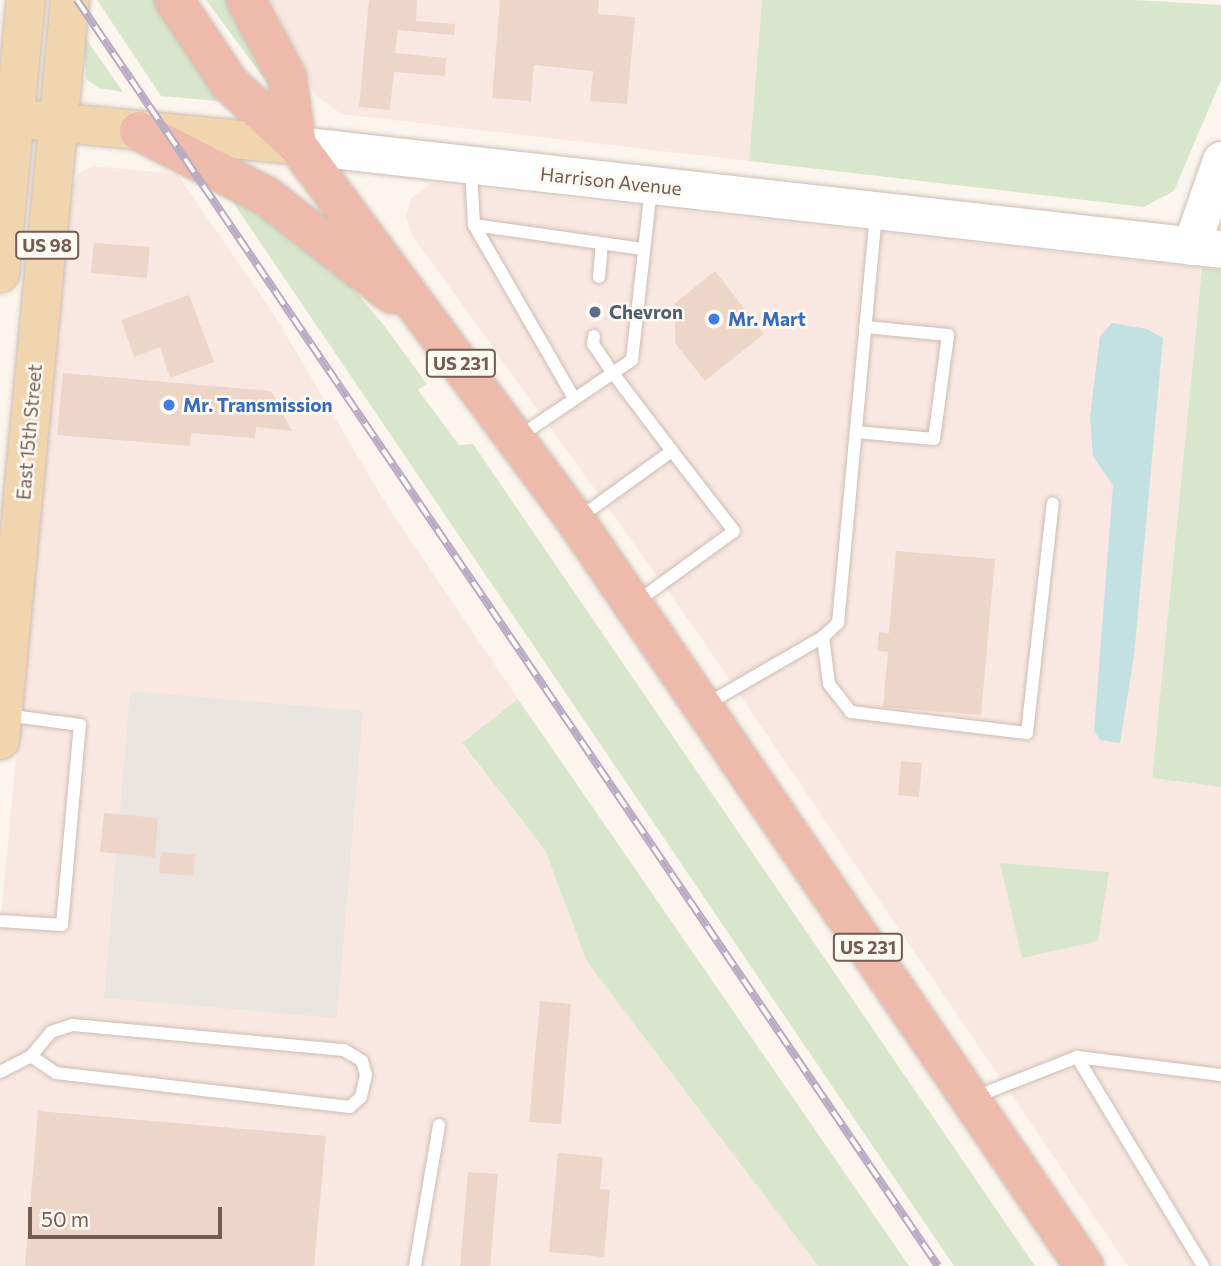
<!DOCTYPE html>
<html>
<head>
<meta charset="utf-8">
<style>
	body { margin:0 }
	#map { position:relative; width:1221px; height:1266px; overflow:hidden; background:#fbf5ed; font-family:Commissioner,sans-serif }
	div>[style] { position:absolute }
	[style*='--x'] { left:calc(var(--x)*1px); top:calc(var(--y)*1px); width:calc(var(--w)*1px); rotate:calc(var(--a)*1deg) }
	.commercial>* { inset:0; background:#f9e8e2 }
	.industrial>* { inset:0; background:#ebe5e1 }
	.green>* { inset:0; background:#d8e7cc }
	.water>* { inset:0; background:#c3e0e3 }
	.building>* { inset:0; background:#edd5c8 }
	.roads { filter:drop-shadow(0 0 2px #ccbdb3) drop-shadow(0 0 2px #ccbdb3) }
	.lane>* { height:12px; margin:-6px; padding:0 6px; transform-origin:6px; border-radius:6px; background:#fff }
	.secondary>* { height:37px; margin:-18.5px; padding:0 18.5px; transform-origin:18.5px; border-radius:18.5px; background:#fff }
	.primary>* { height:38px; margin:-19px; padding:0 19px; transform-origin:19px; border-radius:19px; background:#f0d5ae }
	.highway>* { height:38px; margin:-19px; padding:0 19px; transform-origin:19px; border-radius:19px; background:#edbaac }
	.rail>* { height:8px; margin-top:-4px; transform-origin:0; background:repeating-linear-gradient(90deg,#fdf9f3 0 16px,#b8abc4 0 32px); box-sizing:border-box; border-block:2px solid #b8abc4 }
	.dots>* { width:19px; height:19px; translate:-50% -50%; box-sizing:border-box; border:4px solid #fdf9f3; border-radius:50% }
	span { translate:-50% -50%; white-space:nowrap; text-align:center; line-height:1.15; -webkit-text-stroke:5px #fdf9f3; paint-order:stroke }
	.shield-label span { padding:2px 5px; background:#fdf9f3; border:2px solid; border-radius:5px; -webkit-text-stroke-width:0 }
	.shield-label { font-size:18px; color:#745c52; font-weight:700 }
	.street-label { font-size:19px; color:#745c52 }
	.service-label { font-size:19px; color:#4e5e75; font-weight:700 }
	.left { translate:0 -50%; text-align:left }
	.shop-label { font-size:19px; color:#366cbe; font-weight:700 }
	.scale { position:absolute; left:28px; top:1207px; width:194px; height:32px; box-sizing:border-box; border:4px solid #745c52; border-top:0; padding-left:9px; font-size:21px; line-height:24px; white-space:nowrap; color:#745c52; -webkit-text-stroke:5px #fdf9f3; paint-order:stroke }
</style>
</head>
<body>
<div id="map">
	<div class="commercial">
		<i style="clip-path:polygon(271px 0,762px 0,749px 161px,341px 114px,315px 95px)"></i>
		<i style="clip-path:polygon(91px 166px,177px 174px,275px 316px,384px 501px,518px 699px,462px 744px,545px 850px,587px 962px,818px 1266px,0 1266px,0 926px,70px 189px,78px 175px)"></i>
		<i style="clip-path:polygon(432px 183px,1202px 268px,1152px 778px,1221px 787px,1221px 1266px,1128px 1266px,695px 629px,412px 235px,406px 216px,411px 198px)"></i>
	</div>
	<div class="industrial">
		<i style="clip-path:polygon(130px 691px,363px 711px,337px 1018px,104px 998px)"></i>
	</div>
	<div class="green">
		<i style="clip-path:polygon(97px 0,154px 0,218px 101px,161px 96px)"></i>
		<i style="clip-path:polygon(206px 0,231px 0,274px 81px,269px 85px)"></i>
		<i style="clip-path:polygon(762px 0,1135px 0,1221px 5px,1221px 80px,1174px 191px,1144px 207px,749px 161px)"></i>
		<i style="clip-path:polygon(84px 36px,123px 92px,99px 88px,86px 79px)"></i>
		<i style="clip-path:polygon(224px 189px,342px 276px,382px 323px,427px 384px,418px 390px,459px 445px,473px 444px,1035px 1266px,954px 1266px)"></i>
		<i style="clip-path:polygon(1202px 268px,1221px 270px,1221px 787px,1152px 778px)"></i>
		<i style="clip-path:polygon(518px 699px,909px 1266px,818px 1266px,587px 962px,545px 850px,462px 743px)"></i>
		<i style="clip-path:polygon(1000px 863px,1109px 872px,1098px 941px,1022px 958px)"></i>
	</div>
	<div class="water">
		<i style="clip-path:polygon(1112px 323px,1147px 329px,1163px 338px,1134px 656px,1120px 743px,1100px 740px,1094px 731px,1113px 486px,1093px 456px,1090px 416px,1100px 336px)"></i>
	</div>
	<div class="building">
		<i style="clip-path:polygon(369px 0,417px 0,416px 21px,455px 24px,454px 35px,398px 30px,395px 53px,446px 58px,445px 76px,394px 72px,390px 110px,359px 107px)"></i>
		<i style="clip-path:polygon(500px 0,599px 0,598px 14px,635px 17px,627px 104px,590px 101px,593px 71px,534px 65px,531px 101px,492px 98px)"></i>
		<i style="clip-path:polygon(94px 243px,150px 247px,147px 278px,91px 273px)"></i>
		<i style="clip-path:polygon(715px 271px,764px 334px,705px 381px,675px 343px,675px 303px)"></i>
		<i style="clip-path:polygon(189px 295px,214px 362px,170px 378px,160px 347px,134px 357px,121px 320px)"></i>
		<i style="clip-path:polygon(63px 373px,271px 391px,292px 431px,256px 427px,255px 438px,191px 433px,190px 446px,57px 435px)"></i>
		<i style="clip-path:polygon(896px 551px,995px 559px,981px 715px,883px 707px,888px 652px,877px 651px,879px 632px,889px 633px)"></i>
		<i style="clip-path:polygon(901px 761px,922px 763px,919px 797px,898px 795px)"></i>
		<i style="clip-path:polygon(104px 813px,158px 818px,155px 857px,100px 852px)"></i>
		<i style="clip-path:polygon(161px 852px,195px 855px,193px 876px,159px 873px)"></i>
		<i style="clip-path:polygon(540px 1001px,571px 1004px,561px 1124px,529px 1122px)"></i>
		<i style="clip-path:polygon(38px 1111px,326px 1136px,314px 1266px,25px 1266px)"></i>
		<i style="clip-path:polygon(558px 1153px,603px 1157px,600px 1189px,610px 1190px,604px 1257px,549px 1252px)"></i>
		<i style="clip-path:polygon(468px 1172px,498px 1174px,490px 1266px,460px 1266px)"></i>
	</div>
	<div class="roads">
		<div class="lane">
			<i style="--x:471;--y:168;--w:57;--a:87"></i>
			<i style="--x:474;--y:225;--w:170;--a:8.1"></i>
			<i style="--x:474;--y:225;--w:200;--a:60"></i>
			<i style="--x:599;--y:277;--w:33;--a:-85"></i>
			<i style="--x:856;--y:432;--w:78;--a:5.1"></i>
			<i style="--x:934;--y:439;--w:105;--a:-82.3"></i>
			<i style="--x:948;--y:335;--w:83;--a:-174.5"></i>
			<i style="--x:517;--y:438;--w:139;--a:-34.1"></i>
			<i style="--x:632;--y:360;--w:172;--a:-83.7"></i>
			<i style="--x:579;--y:518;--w:115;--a:-35.8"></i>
			<i style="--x:672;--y:451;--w:99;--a:-127.2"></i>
			<i style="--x:612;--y:372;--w:34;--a:-124"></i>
			<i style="--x:593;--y:344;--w:8;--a:-83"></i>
			<i style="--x:635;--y:603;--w:122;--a:-36"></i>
			<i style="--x:734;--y:531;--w:101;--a:-127.8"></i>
			<i style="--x:823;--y:637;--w:21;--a:-43"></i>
			<i style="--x:838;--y:623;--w:413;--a:-84.7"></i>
			<i style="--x:707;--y:704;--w:134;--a:-30"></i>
			<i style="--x:823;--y:637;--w:47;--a:82.7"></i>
			<i style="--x:829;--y:684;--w:36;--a:52"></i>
			<i style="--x:851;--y:712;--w:177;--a:6.8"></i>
			<i style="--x:1027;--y:733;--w:231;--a:-83.6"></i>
			<i style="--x:0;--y:921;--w:62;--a:3.7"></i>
			<i style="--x:62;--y:925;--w:201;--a:-84.9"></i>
			<i style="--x:80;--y:725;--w:76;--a:-172.4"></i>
			<i style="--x:1077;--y:1057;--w:244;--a:58.9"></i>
			<i style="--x:0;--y:1072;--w:35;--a:-27"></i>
			<i style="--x:31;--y:1056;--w:31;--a:-50"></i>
			<i style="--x:51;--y:1032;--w:23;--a:-18"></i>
			<i style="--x:73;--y:1025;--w:272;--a:5.3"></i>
			<i style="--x:344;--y:1050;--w:21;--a:31"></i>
			<i style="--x:362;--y:1061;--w:15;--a:74"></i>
			<i style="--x:366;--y:1075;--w:23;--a:103"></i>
			<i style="--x:361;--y:1097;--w:15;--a:138"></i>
			<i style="--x:350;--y:1107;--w:296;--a:-173.4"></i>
			<i style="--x:56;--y:1073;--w:30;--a:-146"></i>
			<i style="--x:975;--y:1097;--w:110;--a:-21.4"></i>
			<i style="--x:1077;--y:1057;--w:145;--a:7.1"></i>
			<i style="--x:415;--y:1266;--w:143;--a:-80.3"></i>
		</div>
		<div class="secondary">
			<i style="--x:297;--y:145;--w:930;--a:6.42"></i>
			<i style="--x:1191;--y:246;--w:91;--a:-70.8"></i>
		</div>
		<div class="primary">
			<i style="--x:0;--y:117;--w:298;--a:5.4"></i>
			<i style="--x:0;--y:273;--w:274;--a:-84.6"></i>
			<i style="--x:0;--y:740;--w:743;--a:-84.6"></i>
		</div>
		<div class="highway">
			<i style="--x:174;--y:0;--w:101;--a:56.3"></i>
			<i style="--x:230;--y:84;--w:91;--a:42.3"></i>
			<i style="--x:297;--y:145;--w:468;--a:53.4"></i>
			<i style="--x:576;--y:521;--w:902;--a:55.71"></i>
			<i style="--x:246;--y:0;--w:87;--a:62"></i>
			<i style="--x:287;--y:77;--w:69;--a:81.6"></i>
			<i style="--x:139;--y:131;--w:143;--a:27.1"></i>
			<i style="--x:266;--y:196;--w:160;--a:37.9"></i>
		</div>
	</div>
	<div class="rail">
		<i style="--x:77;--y:0;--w:1531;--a:55.78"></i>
	</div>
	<div class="dots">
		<i style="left:595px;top:312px;background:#5c6f8a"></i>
		<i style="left:714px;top:319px;background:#3f7fe0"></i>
		<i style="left:169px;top:405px;background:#3f7fe0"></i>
	</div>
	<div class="shield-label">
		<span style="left:47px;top:245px">US 98</span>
		<span style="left:461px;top:363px">US 231</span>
		<span style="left:868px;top:947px">US 231</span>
	</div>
	<div class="street-label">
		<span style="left:611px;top:181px;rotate:6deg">Harrison Avenue</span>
		<span style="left:29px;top:432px;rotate:-85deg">East 15th Street</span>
	</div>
	<div class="service-label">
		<span class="left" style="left:609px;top:312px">Chevron</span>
	</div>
	<div class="shop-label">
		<span class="left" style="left:728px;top:319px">Mr. Mart</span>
		<span class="left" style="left:183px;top:405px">Mr. Transmission</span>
	</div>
	<div class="scale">50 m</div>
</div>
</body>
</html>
